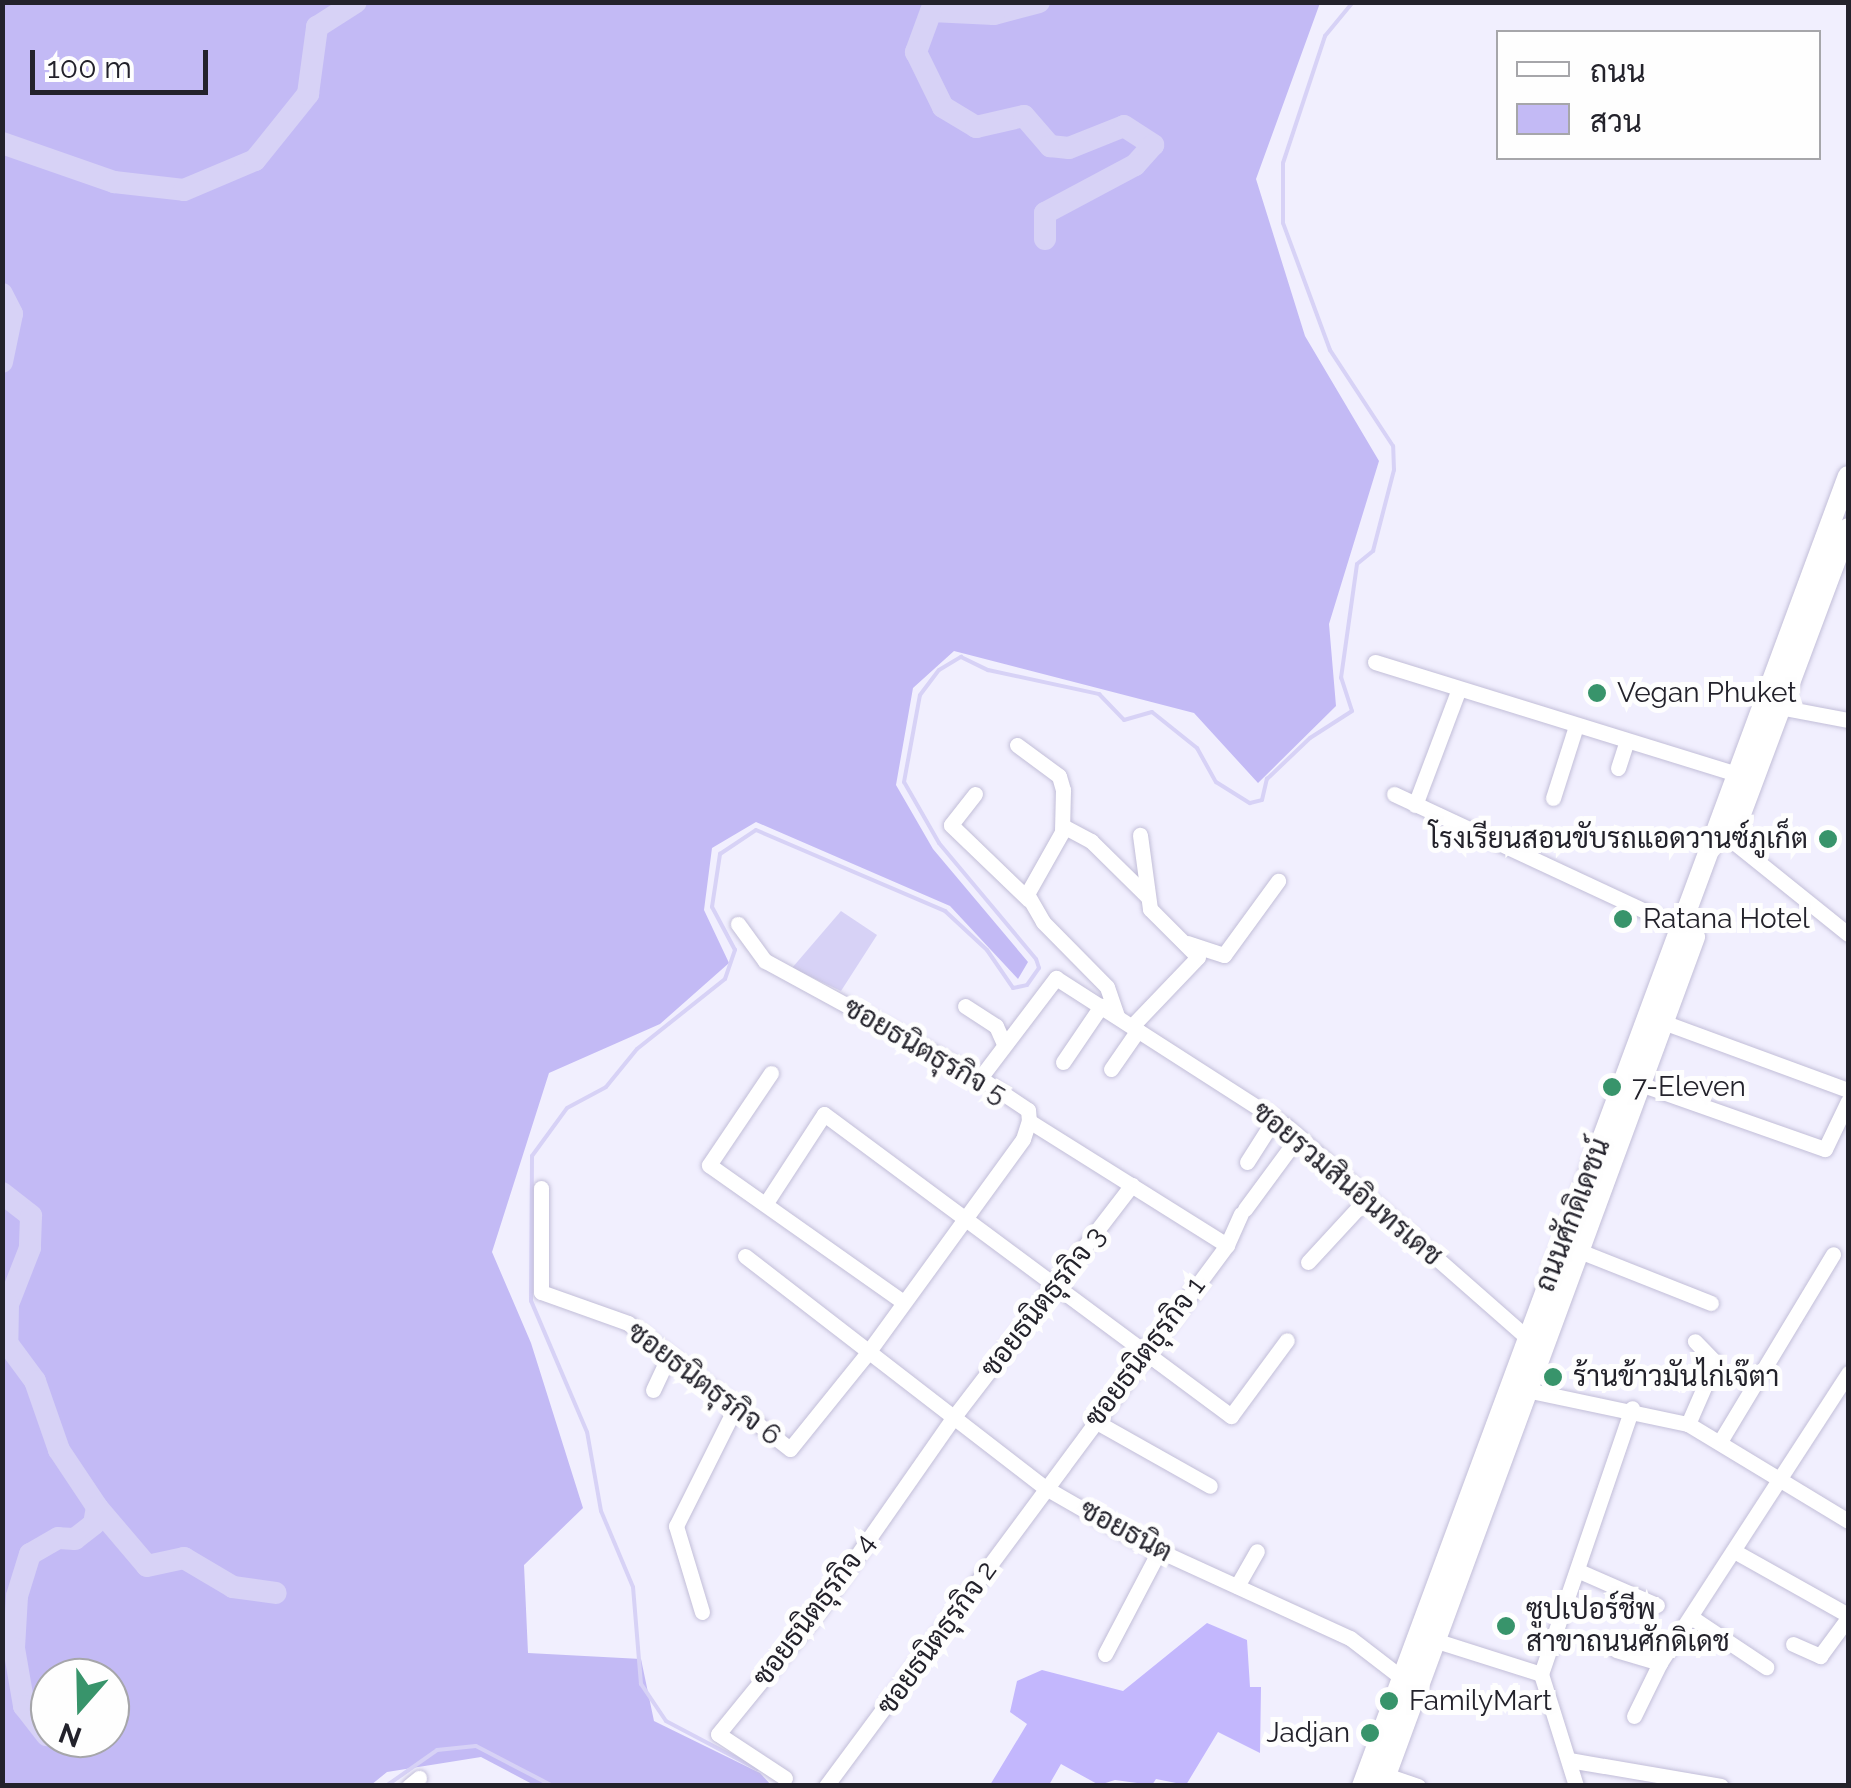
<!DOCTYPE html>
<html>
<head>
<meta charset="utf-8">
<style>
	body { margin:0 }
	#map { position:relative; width:1851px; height:1788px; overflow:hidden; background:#f1effe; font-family:Raleway,Sarabun,sans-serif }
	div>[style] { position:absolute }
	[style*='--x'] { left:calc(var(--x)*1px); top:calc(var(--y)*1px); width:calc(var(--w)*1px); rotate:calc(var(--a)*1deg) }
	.green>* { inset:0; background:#c3baf5 }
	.forest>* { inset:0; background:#c3b7fd }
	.water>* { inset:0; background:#d7d2f6 }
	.stream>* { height:4px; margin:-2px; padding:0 2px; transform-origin:2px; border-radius:2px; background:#d7d2f6 }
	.river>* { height:22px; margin:-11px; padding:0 11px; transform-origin:11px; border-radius:11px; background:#d7d2f6 }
	.roads { filter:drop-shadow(0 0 2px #c2bed8) drop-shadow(0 0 2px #c2bed8) }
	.minor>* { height:15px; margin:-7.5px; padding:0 7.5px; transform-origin:7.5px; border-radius:7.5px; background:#fff }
	.major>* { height:20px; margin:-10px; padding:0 10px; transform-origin:10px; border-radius:10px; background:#fff }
	.dots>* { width:28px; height:28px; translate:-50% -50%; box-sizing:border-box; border:5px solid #fefefe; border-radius:50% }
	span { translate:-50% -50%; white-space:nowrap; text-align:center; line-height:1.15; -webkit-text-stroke:10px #fefefe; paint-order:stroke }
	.poi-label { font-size:28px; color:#23222b }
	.left { translate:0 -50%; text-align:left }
	.right { translate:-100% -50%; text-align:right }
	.street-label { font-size:28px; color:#23222b }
	.frame { position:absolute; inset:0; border:5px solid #23222b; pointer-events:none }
	.legend { position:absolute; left:1496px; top:30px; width:325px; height:130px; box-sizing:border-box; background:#fefefe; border:2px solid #a6a6aa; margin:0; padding:12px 18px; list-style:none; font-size:30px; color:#23222b }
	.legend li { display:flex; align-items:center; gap:20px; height:50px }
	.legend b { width:50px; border:2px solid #a6a6aa }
	.north { position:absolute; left:30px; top:1658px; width:100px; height:100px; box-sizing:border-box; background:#fefefe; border:2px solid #a6a6aa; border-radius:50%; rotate:200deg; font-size:28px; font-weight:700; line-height:40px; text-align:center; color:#23222b }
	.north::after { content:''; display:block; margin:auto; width:35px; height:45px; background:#38946b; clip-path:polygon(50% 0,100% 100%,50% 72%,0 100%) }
	.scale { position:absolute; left:30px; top:50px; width:178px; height:45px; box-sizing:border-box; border:5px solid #23222b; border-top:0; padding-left:12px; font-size:30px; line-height:35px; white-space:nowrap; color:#23222b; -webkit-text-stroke:8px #fefefe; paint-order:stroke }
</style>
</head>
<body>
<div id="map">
	<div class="green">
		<i style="clip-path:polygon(evenodd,3px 2px,1320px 3px,1256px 179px,1305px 336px,1379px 461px,1329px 624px,1336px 706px,1258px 783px,1194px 713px,954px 651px,913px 688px,896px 785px,933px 849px,1028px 962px,1018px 979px,950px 906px,756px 822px,712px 848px,704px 910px,729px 963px,660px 1024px,549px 1073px,492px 1252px,531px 1343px,583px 1508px,524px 1565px,528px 1653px,641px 1659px,654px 1721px,760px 1773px,771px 1785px,534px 1785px,481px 1757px,387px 1772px,371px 1785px,3px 1785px,3px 2px,50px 1678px,110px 1678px,110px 1738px,50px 1738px,50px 1678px)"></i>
	</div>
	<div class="forest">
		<i style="clip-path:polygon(1207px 1623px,1247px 1640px,1250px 1687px,1261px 1687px,1260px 1753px,1218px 1732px,1186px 1785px,1156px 1779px,1152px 1785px,1115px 1780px,1099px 1785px,1061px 1764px,1049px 1785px,990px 1785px,1027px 1724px,1010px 1712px,1017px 1681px,1042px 1670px,1123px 1691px)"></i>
	</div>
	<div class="water">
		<i style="clip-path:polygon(841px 911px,877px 935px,841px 991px,792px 968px)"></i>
	</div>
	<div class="stream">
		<i style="--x:757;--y:1769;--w:103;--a:-152.2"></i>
		<i style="--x:666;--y:1721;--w:45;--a:-124"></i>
		<i style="--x:641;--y:1684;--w:97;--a:-94.7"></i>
		<i style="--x:633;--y:1587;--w:82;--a:-112.8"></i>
		<i style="--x:601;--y:1511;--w:80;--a:-100"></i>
		<i style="--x:587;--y:1432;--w:142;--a:-113.1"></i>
		<i style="--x:531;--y:1301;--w:145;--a:-89.6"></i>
		<i style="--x:532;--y:1156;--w:59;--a:-53.9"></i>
		<i style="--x:567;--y:1108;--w:44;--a:-28.3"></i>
		<i style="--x:606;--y:1087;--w:49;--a:-50.8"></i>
		<i style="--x:637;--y:1049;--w:112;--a:-38.5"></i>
		<i style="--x:725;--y:979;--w:31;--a:-71"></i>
		<i style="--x:735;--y:950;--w:49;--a:-118.1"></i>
		<i style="--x:712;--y:907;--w:54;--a:-81.4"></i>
		<i style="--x:720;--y:854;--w:43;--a:-33.7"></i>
		<i style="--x:756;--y:830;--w:206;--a:23.2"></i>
		<i style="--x:945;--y:911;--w:57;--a:42.9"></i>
		<i style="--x:987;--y:950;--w:46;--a:55.6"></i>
		<i style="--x:1013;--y:988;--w:14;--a:-12"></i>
		<i style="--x:1027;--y:985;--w:21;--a:-55"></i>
		<i style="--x:1039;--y:968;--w:9;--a:-108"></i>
		<i style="--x:1036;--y:959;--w:151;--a:-129.9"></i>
		<i style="--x:939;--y:843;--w:70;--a:-119.8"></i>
		<i style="--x:904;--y:782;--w:88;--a:-79.6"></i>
		<i style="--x:920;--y:695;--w:31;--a:-53"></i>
		<i style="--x:939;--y:670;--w:26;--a:-31"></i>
		<i style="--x:961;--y:657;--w:30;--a:26"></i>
		<i style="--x:988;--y:670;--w:114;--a:12.2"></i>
		<i style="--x:1099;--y:694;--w:36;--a:46"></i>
		<i style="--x:1124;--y:720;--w:29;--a:-16"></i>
		<i style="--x:1152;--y:712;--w:58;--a:38.7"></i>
		<i style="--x:1197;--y:748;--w:39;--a:61"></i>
		<i style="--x:1216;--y:782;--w:40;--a:32"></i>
		<i style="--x:1250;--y:803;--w:12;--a:-14"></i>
		<i style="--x:1262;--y:800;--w:22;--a:-77"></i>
		<i style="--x:1267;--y:779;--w:59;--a:-43.6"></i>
		<i style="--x:1310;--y:738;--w:50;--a:-32.7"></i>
		<i style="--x:1352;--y:711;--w:35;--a:-108"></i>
		<i style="--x:1341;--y:678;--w:115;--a:-82"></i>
		<i style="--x:1357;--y:564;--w:21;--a:-39"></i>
		<i style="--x:1373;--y:551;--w:84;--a:-75.5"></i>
		<i style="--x:1394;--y:470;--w:24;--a:-92"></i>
		<i style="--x:1393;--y:446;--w:115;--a:-123.3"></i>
		<i style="--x:1330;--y:350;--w:135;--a:-110.3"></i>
		<i style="--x:1283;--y:223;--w:60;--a:-90"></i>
		<i style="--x:1283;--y:163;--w:134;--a:-71.7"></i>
		<i style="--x:1325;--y:36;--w:44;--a:-50.5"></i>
		<i style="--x:386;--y:1786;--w:62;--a:-35.2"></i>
		<i style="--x:437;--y:1750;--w:39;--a:-6"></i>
		<i style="--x:476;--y:1746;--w:87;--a:27.5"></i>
	</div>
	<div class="river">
		<i style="--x:1039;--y:2;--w:47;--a:165.1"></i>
		<i style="--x:994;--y:14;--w:63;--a:-177.3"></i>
		<i style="--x:931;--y:11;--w:44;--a:110.1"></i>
		<i style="--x:916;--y:52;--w:61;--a:63.9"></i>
		<i style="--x:943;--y:107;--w:39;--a:31"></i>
		<i style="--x:976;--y:127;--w:49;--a:-12.9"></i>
		<i style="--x:1024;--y:116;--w:40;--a:49"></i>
		<i style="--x:1050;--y:146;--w:19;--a:6"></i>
		<i style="--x:1069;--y:148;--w:59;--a:-21.8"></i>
		<i style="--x:1124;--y:126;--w:35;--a:33"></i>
		<i style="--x:1153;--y:145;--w:27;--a:132"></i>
		<i style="--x:1135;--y:165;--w:102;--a:151.9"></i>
		<i style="--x:1045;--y:213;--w:26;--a:90"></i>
		<i style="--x:2;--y:143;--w:119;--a:19.2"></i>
		<i style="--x:114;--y:182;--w:70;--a:6.5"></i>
		<i style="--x:184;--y:190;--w:77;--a:-22.9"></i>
		<i style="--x:255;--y:160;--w:85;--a:-51.2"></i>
		<i style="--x:308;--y:94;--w:68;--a:-82.3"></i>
		<i style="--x:317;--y:27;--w:46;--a:-32.7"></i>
		<i style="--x:2;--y:294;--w:22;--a:63"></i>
		<i style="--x:12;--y:314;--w:49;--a:101.8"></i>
		<i style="--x:2;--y:1193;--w:37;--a:38"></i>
		<i style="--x:31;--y:1216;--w:32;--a:92"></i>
		<i style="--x:30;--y:1248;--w:60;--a:111.4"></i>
		<i style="--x:8;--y:1304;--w:39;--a:91"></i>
		<i style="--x:7;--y:1343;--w:47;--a:53.6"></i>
		<i style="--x:35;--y:1381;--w:73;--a:70.8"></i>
		<i style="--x:59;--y:1450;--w:69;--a:56.3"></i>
		<i style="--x:97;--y:1507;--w:17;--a:100"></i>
		<i style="--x:94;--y:1524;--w:24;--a:142"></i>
		<i style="--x:75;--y:1539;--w:17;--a:-177"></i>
		<i style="--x:58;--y:1538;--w:32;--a:150"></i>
		<i style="--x:30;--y:1554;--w:44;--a:107.2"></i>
		<i style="--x:17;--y:1596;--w:52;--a:93.3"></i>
		<i style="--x:14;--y:1648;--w:59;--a:80.2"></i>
		<i style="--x:24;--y:1706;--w:37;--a:52"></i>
		<i style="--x:97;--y:1507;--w:77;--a:49.7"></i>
		<i style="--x:147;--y:1566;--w:38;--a:-12"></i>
		<i style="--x:184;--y:1558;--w:57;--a:30.6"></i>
		<i style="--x:233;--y:1587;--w:43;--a:7.9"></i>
	</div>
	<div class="roads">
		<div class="minor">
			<i style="--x:1375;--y:662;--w:383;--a:17.2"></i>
			<i style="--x:1774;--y:706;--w:75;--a:10.7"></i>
			<i style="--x:1017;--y:745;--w:52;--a:36.4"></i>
			<i style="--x:1059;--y:776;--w:15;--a:74"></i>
			<i style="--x:1063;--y:790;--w:42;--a:91.4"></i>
			<i style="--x:1062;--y:832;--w:71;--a:119.4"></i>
			<i style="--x:1027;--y:894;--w:32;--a:60"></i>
			<i style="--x:1043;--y:922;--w:91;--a:45.4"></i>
			<i style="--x:1107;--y:987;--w:31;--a:71"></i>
			<i style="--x:1618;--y:768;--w:26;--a:-72"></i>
			<i style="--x:975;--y:794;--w:39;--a:128"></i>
			<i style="--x:951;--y:825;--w:108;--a:43.9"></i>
			<i style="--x:1394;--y:794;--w:319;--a:25"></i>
			<i style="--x:1553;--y:798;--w:72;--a:-72.3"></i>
			<i style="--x:1415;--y:805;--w:122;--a:-69.3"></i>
			<i style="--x:1063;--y:826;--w:32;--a:28"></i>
			<i style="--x:1091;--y:841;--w:80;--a:44.5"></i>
			<i style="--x:1731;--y:840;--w:150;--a:38.8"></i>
			<i style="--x:1187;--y:943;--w:39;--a:18"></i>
			<i style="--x:1224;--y:955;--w:92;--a:-53.9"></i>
			<i style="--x:965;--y:1006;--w:37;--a:33"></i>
			<i style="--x:996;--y:1026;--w:20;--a:66"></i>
			<i style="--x:1663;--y:1022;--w:197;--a:20.2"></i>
			<i style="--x:1132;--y:1026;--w:95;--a:-46.3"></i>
			<i style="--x:1198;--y:957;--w:68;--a:-135"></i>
			<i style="--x:1150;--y:909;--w:75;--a:-97.7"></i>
			<i style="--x:1063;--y:1062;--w:68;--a:-55.8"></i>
			<i style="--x:1111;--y:1069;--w:47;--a:-55.3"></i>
			<i style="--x:771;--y:1073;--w:111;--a:124"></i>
			<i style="--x:709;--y:1165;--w:237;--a:35.2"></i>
			<i style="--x:980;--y:1078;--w:126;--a:-52.8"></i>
			<i style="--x:1056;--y:978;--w:272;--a:32.7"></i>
			<i style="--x:1285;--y:1125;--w:321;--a:41.3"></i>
			<i style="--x:1640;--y:1084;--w:196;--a:19.4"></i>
			<i style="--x:1825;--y:1149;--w:53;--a:-64.4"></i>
			<i style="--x:1029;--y:1121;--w:234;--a:32.1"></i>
			<i style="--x:1247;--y:1162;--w:52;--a:-57.5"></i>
			<i style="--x:541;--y:1188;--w:104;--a:90"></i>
			<i style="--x:541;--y:1292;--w:92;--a:19.6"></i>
			<i style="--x:628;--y:1323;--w:205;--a:37.9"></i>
			<i style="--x:790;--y:1449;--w:126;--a:-51.1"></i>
			<i style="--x:869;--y:1351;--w:262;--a:-54"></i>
			<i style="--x:1023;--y:1139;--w:19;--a:-72"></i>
			<i style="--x:1029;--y:1121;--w:11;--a:-95"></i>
			<i style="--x:1028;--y:1110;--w:58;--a:-146.3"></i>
			<i style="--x:980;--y:1078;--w:245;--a:-151.4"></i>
			<i style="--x:765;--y:961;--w:46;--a:-126.1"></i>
			<i style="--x:766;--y:1203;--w:106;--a:-56.9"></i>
			<i style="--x:824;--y:1114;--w:507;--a:36.58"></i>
			<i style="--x:1231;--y:1416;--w:94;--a:-53.6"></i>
			<i style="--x:1245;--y:1209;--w:89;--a:-53.6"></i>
			<i style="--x:1577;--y:1250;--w:144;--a:21.6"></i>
			<i style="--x:745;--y:1256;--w:378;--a:37.7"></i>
			<i style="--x:1044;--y:1487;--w:111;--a:29.8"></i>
			<i style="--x:1140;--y:1542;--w:231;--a:24.6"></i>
			<i style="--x:1350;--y:1638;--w:66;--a:37.6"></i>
			<i style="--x:1308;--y:1262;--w:87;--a:-47.3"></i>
			<i style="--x:653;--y:1390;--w:38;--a:-65"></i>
			<i style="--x:1526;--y:1390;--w:166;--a:11.9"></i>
			<i style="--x:1688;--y:1424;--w:187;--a:31.2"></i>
			<i style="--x:1093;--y:1420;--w:134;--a:29.4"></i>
			<i style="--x:1688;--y:1424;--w:68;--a:-66.5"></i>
			<i style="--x:1715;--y:1362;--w:29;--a:-134"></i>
			<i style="--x:1721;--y:1440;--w:217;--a:-58.9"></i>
			<i style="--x:1734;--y:1551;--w:131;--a:29.3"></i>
			<i style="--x:1579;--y:1571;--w:85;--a:23.6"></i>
			<i style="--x:1237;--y:1586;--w:40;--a:-60.3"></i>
			<i style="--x:702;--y:1612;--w:90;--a:-106.8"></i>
			<i style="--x:676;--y:1526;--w:134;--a:-63.4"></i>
			<i style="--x:1694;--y:1619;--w:87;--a:33.7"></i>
			<i style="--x:1434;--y:1640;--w:112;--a:17.6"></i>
			<i style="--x:1793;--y:1644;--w:30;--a:24"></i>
			<i style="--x:1820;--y:1656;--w:47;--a:-53.6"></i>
			<i style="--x:1616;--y:1650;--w:46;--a:16.5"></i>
			<i style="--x:1105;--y:1654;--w:116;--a:-62.3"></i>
			<i style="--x:1541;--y:1674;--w:281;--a:-71.1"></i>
			<i style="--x:1541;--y:1674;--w:117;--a:72.6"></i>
			<i style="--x:1634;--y:1716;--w:59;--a:-63.9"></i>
			<i style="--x:1660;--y:1663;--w:346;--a:-57"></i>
			<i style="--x:1569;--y:1760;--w:154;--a:9.7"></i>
			<i style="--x:1386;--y:1775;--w:34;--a:19"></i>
			<i style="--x:785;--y:1778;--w:80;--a:-146.7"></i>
			<i style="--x:718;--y:1734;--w:160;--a:-50.8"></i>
			<i style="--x:819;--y:1610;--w:234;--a:-55.1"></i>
			<i style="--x:953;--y:1418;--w:294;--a:-52.5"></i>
			<i style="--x:409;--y:1786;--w:13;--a:-39"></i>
			<i style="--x:826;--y:1786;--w:673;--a:-53.45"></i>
			<i style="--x:1227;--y:1245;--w:34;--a:-66"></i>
		</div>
		<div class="major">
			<i style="--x:1735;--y:830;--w:322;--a:-69.5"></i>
			<i style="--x:1362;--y:1786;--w:1397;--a:-69.65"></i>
			<i style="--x:1382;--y:1786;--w:905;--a:-69.76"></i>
		</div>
	</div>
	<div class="dots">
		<i style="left:1597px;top:693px;background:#38946b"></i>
		<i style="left:1828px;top:839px;background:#38946b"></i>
		<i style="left:1623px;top:919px;background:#38946b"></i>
		<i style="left:1612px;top:1087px;background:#38946b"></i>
		<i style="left:1553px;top:1377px;background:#38946b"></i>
		<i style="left:1506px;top:1626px;background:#38946b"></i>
		<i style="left:1389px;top:1701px;background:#38946b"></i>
		<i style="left:1370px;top:1733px;background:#38946b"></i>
	</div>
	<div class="poi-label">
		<span class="left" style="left:1617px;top:693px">Vegan Phuket</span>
		<span class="right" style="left:1808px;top:839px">โรงเรียนสอนขับรถแอดวานซ์ภูเก็ต</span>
		<span class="left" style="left:1643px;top:919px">Ratana Hotel</span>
		<span class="left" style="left:1632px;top:1087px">7-Eleven</span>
		<span class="left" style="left:1573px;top:1377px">ร้านข้าวมันไก่เจ๊ตา</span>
		<span class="left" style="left:1526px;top:1626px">ซูปเปอร์ชีพ<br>สาขาถนนศักดิเดช</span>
		<span class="left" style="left:1409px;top:1701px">FamilyMart</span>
		<span class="right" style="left:1350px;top:1733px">Jadjan</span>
	</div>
	<div class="street-label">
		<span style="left:925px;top:1051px;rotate:30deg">ซอยธนิตธุรกิจ 5</span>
		<span style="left:1347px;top:1184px;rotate:40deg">ซอยรวมสินอินทรเดช</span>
		<span style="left:1573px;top:1215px;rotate:-69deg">ถนนศักดิเดชน์</span>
		<span style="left:1043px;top:1302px;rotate:-52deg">ซอยธนิตธุรกิจ 3</span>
		<span style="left:1145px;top:1352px;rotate:-53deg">ซอยธนิตธุรกิจ 1</span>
		<span style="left:704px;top:1384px;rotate:37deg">ซอยธนิตธุรกิจ 6</span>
		<span style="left:1126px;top:1531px;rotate:28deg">ซอยธนิต</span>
		<span style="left:814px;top:1610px;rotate:-53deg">ซอยธนิตธุรกิจ 4</span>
		<span style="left:937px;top:1638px;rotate:-54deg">ซอยธนิตธุรกิจ 2</span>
	</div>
	<div class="frame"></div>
	<ul class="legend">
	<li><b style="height:12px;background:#fff"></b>ถนน</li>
	<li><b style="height:28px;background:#c3baf5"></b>สวน</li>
	</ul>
	<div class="north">N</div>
	<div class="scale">100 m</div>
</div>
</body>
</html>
